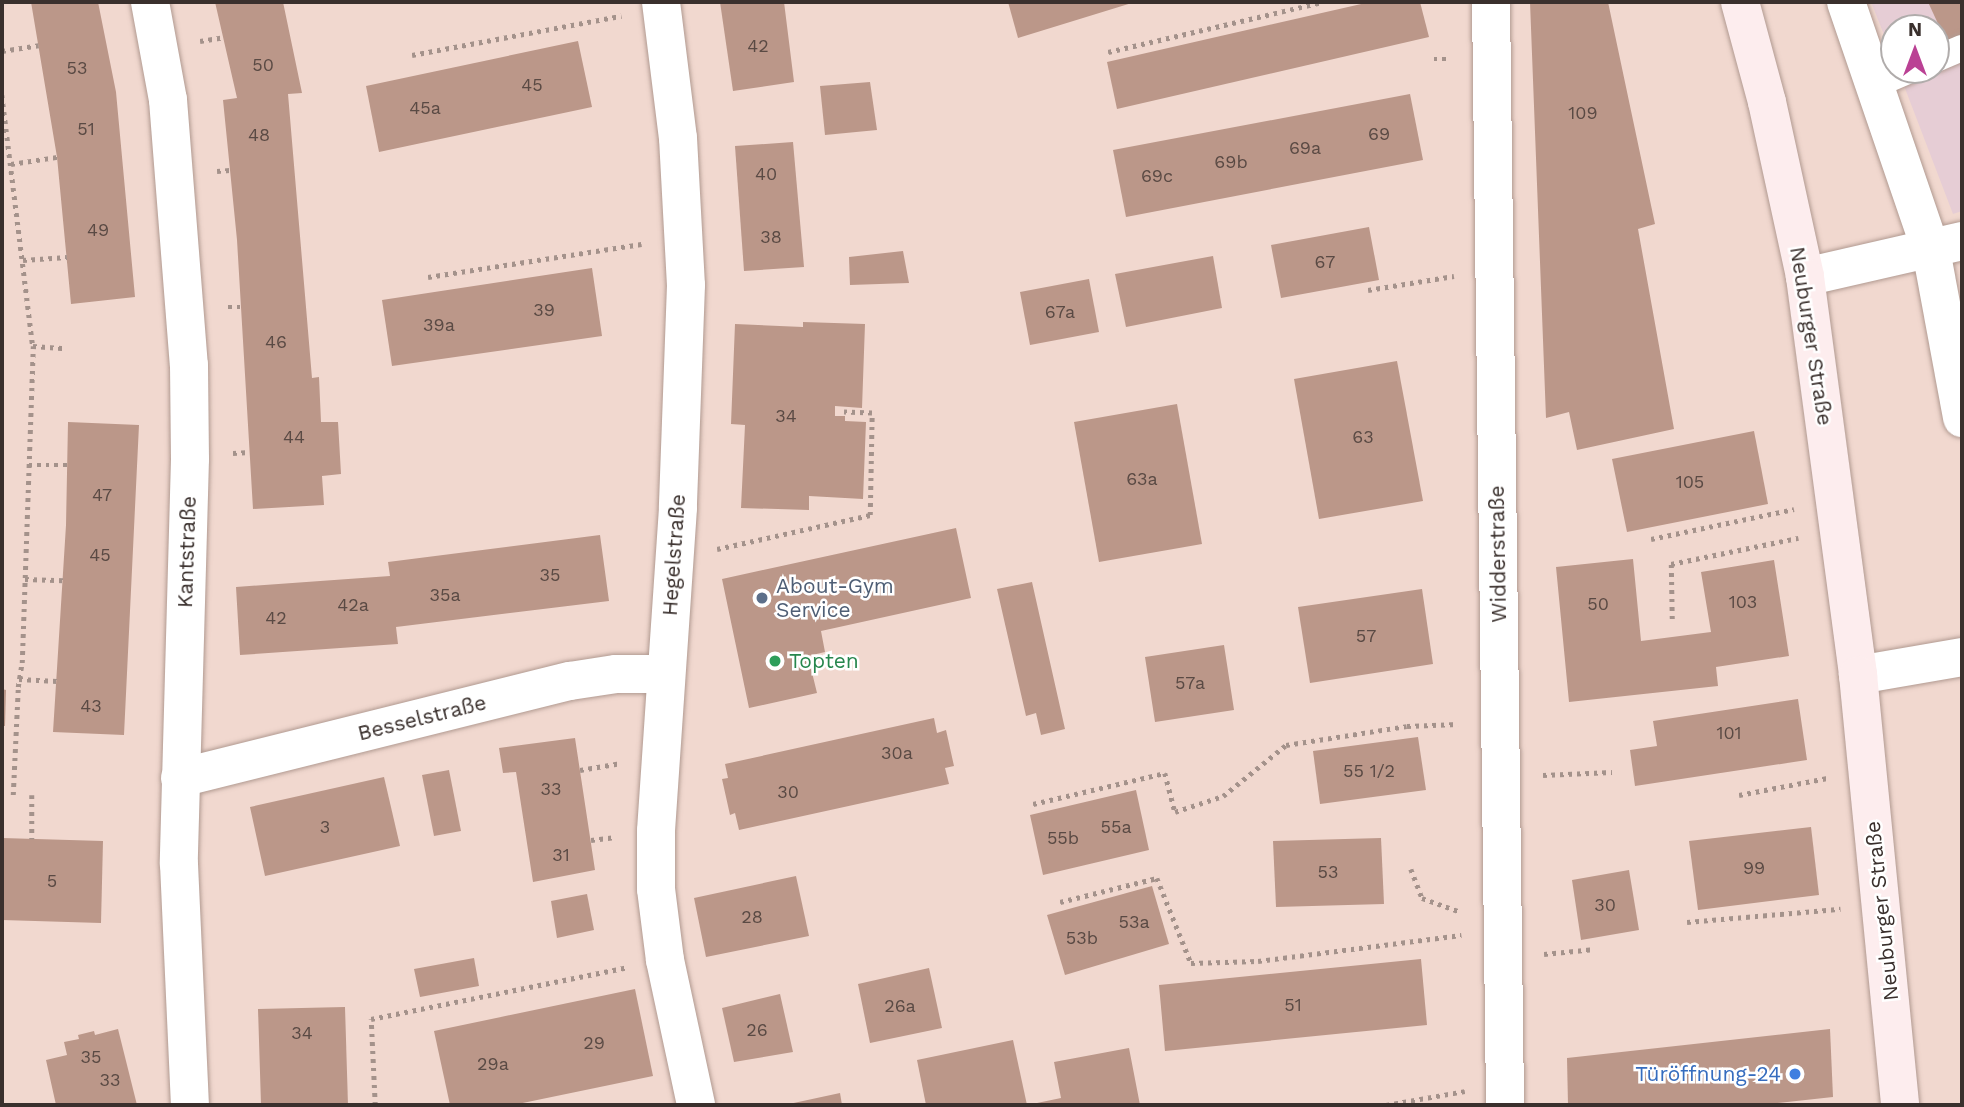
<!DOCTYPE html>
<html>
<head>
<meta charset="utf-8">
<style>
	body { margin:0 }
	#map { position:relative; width:1964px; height:1107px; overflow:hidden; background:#f1d8cf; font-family:"Work Sans",sans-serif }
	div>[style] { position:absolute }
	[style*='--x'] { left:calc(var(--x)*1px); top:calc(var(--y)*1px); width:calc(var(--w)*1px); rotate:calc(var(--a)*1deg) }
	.commercial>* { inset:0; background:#e6cdd5 }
	.building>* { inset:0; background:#bb9789 }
	.path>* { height:4.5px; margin-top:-2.25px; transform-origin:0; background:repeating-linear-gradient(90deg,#a4928b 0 3.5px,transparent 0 8.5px) }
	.roads { filter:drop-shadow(0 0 2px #b19a91) drop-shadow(0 0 2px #b19a91) }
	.lane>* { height:26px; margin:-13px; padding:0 13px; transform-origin:13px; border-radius:13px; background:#fff }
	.street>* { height:38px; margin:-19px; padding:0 19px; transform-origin:19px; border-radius:19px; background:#fff }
	.secondary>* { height:38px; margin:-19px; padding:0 19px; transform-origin:19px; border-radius:19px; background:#fdedee }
	.dots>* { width:19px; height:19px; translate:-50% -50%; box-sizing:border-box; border:4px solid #fff; border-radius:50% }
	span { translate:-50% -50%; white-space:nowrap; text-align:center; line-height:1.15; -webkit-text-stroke:5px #fff; paint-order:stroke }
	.number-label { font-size:18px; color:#5a4a44 }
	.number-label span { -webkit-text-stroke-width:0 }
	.street-label { font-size:21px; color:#3a302d }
	.service-label { font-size:21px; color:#4e5e75 }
	.left { translate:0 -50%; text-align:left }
	.leisure-label { font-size:21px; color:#27864d }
	.shop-label { font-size:21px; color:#366cbe }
	.right { translate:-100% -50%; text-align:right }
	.frame { position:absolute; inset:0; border:4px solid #3a302d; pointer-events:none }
	.north { position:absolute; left:1880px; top:14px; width:70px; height:70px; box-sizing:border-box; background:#fff; border:2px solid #b0acab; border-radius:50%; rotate:0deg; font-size:19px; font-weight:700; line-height:28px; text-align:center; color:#3a302d }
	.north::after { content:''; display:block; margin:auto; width:24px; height:32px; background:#ba4194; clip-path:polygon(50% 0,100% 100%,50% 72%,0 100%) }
</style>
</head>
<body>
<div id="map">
	<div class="commercial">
		<i style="clip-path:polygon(1871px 2px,1962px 2px,1962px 211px,1953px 214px,1898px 70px,1936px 70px,1936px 28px,1894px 28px,1894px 60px)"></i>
	</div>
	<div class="building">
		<i style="clip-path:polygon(31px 2px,98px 2px,116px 92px,135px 297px,71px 304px,57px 157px)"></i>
		<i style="clip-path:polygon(215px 2px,283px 2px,302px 93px,288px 94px,312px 378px,319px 377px,321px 422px,338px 422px,341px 474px,322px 476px,324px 505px,253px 509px,237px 240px,223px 100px,237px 98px)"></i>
		<i style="clip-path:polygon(720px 2px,784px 2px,794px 82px,733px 91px)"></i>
		<i style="clip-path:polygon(1008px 2px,1135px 2px,1018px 38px)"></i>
		<i style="clip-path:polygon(1370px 2px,1420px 2px,1429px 37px,1117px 109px,1107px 62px)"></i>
		<i style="clip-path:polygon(1530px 2px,1608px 2px,1655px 224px,1638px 229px,1674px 429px,1577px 450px,1569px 412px,1546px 418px)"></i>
		<i style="clip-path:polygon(1928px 2px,1962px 2px,1962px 34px,1946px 41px)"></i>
		<i style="clip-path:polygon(578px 41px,592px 107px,379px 152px,366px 86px)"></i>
		<i style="clip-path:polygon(870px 82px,877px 130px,825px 135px,820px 86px)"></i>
		<i style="clip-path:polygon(1410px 94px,1423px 160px,1126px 217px,1113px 150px)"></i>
		<i style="clip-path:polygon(793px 142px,804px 267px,744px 271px,735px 146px)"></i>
		<i style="clip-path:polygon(1369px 227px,1379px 280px,1281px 298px,1271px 245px)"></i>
		<i style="clip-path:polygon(903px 251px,909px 283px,850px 285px,849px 257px)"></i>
		<i style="clip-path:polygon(1213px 256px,1222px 308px,1126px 327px,1115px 274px)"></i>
		<i style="clip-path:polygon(592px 268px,602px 336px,392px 366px,382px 300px)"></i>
		<i style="clip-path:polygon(1089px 279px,1099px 332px,1030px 345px,1020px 292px)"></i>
		<i style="clip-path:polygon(803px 322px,865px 324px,862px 408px,835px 406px,835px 416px,845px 416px,845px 421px,866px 422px,863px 499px,809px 496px,809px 510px,741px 508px,745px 425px,731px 424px,735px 324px,803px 327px)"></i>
		<i style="clip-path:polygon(1397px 361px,1423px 501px,1319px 519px,1294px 379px)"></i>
		<i style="clip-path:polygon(1177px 404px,1202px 544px,1099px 562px,1074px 422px)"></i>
		<i style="clip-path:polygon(68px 422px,139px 425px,124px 735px,53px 732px,66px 525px)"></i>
		<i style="clip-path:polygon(1754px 431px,1768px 504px,1627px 532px,1612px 459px)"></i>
		<i style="clip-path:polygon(956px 528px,971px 598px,821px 631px,825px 652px,808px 656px,817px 693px,749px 708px,722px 579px)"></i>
		<i style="clip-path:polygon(600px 535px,609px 601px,396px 627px,398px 644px,240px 655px,236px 587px,390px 576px,388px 562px)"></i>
		<i style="clip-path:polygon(1633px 559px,1641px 641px,1711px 632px,1701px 572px,1774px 560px,1789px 656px,1716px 667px,1718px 686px,1569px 702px,1556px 567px)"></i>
		<i style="clip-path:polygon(1032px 582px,1065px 729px,1041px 735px,1036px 713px,1026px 716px,997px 589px)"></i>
		<i style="clip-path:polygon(1422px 589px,1433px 664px,1310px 683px,1298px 607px)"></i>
		<i style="clip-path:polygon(1224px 645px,1234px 710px,1155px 722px,1145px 657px)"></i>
		<i style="clip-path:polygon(2px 689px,6px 690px,5px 726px,2px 726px)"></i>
		<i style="clip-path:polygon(1798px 699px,1807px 760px,1635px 786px,1630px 750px,1657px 746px,1653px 721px)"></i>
		<i style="clip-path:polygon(934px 718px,937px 733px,946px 730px,954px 766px,945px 768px,949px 784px,739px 830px,735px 813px,730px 815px,722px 779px,728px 778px,725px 764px)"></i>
		<i style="clip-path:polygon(1418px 737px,1426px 790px,1320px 804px,1313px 751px)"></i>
		<i style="clip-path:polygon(575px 738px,595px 870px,533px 882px,516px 772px,503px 773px,499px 748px)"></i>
		<i style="clip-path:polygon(449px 770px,461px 831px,434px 836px,422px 775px)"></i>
		<i style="clip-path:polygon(384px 777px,400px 846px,265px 876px,250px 807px)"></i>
		<i style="clip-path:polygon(1136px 790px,1149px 850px,1043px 875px,1030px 815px)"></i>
		<i style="clip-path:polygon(1811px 827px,1819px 895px,1698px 910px,1689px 841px)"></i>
		<i style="clip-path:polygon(2px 838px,103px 841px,101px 923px,2px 920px)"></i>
		<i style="clip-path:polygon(1381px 838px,1384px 904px,1276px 907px,1273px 841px)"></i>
		<i style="clip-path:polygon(1629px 870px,1639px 930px,1581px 940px,1572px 880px)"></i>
		<i style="clip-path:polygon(796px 876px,809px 936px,706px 957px,694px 898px)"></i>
		<i style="clip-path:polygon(1152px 886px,1169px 944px,1065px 975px,1047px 915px)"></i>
		<i style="clip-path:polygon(587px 894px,594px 930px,557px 938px,551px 901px)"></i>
		<i style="clip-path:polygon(474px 958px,479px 986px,420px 997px,414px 969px)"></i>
		<i style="clip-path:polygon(1421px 959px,1427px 1025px,1165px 1051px,1159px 985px)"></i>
		<i style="clip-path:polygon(929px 968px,942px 1028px,870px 1043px,858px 984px)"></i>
		<i style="clip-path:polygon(635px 989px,653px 1076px,513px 1105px,450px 1105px,434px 1031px)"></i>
		<i style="clip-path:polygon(780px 994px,793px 1052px,734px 1062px,722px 1008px)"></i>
		<i style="clip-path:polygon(345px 1007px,348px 1105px,261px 1105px,258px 1009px)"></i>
		<i style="clip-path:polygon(118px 1029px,137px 1105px,56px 1105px,46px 1060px,67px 1055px,64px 1042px,79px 1039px,78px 1035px,94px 1031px,95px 1035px)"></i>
		<i style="clip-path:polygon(1830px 1029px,1833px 1097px,1759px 1105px,1568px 1105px,1567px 1058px)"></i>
		<i style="clip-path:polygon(1013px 1040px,1027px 1105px,926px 1105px,917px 1060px)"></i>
		<i style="clip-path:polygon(1129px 1048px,1140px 1105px,1038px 1105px,1037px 1103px,1061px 1098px,1054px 1062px)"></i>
		<i style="clip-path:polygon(840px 1093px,842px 1105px,789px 1105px,789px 1104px)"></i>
	</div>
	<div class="path">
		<i style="--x:200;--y:41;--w:24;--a:-9"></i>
		<i style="--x:2;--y:51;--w:37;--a:-9"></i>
		<i style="--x:1108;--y:52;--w:221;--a:-13.1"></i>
		<i style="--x:412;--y:55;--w:213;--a:-10.6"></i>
		<i style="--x:1434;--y:59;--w:17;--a:0"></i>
		<i style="--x:2;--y:95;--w:253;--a:83"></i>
		<i style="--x:11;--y:164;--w:47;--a:-8.7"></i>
		<i style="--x:217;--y:171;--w:13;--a:-4"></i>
		<i style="--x:23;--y:260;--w:44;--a:-3.9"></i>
		<i style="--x:428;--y:277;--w:216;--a:-8.8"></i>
		<i style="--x:1368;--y:290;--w:87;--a:-9.2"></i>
		<i style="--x:228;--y:307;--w:13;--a:0"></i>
		<i style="--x:233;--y:453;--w:17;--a:-3"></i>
		<i style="--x:29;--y:465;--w:38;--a:0"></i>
		<i style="--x:1651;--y:539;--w:146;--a:-11.8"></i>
		<i style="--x:717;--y:549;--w:157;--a:-12.5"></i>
		<i style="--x:870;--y:515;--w:102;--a:-88.9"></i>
		<i style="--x:872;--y:413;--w:28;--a:-178"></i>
		<i style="--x:25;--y:579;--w:38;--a:2"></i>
		<i style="--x:1672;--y:619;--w:55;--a:-91"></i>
		<i style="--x:1671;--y:564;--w:130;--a:-11.6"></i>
		<i style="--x:19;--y:679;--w:38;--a:3"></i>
		<i style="--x:580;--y:770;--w:42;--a:-9.7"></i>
		<i style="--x:1543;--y:775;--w:69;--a:-2.5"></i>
		<i style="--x:13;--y:795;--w:108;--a:-87.3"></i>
		<i style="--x:18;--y:687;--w:24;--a:-81"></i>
		<i style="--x:22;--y:663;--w:317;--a:-88"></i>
		<i style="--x:33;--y:346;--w:32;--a:4"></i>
		<i style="--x:32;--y:795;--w:44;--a:90"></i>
		<i style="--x:1739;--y:795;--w:90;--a:-10.9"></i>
		<i style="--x:1033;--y:804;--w:136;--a:-13.2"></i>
		<i style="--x:1165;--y:773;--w:40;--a:75.6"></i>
		<i style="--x:1175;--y:812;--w:51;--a:-18.4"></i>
		<i style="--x:1223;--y:796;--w:81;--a:-39"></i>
		<i style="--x:1286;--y:745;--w:122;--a:-8.9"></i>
		<i style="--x:1407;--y:726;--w:51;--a:-2.2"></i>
		<i style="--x:591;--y:840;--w:23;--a:-7"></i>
		<i style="--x:1411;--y:869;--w:31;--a:69"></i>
		<i style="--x:1422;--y:898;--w:41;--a:19.7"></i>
		<i style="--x:1060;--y:902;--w:100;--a:-13.9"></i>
		<i style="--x:1157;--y:878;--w:92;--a:68.2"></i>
		<i style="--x:1191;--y:963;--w:67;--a:-1.7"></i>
		<i style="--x:1258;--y:961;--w:205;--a:-7.3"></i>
		<i style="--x:1687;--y:922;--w:154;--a:-4.9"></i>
		<i style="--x:1544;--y:954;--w:51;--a:-5.6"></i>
		<i style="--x:375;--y:1105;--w:86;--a:-92.7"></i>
		<i style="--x:371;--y:1019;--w:259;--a:-11.4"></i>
		<i style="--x:1386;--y:1105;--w:80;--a:-10"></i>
	</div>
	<div class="roads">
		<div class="lane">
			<i style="--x:1936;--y:59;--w:28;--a:-23"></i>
			<i style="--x:1875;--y:85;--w:38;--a:-23"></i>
		</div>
		<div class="street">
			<i style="--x:150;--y:2;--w:100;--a:79.6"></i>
			<i style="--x:168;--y:100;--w:266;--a:85.5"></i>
			<i style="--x:189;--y:365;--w:94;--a:89.4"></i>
			<i style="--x:190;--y:459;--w:405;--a:91.6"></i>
			<i style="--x:179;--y:864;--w:241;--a:87.4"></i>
			<i style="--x:661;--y:2;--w:137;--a:82.9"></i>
			<i style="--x:678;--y:138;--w:147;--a:86.9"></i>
			<i style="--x:686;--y:285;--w:223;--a:92.1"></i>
			<i style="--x:678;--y:508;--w:324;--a:93.9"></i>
			<i style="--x:656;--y:831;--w:58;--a:90"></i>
			<i style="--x:656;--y:889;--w:72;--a:82.8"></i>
			<i style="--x:665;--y:960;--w:148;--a:77.9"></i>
			<i style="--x:1491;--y:2;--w:1103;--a:89.27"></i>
			<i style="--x:1846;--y:2;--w:262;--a:71.1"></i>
			<i style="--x:1931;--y:250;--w:171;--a:79.5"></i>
			<i style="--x:1805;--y:277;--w:161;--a:-12.9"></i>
			<i style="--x:1858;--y:675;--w:106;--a:-9.8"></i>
			<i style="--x:180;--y:778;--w:402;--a:-14"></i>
			<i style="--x:570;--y:681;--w:47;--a:-8.7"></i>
			<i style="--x:616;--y:674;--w:50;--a:0"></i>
		</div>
		<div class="secondary">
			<i style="--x:1740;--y:2;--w:104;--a:74.9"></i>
			<i style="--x:1767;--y:102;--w:179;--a:77.7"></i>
			<i style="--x:1805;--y:277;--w:402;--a:82.4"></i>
			<i style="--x:1858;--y:675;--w:432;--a:84.4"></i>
		</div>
	</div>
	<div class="dots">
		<i style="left:762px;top:598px;background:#5c6f8a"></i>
		<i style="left:775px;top:661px;background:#2e9e5b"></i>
		<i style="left:1795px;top:1074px;background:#3f7fe0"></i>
	</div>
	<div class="number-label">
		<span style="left:758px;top:46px">42</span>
		<span style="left:263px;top:65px">50</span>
		<span style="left:77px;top:68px">53</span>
		<span style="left:532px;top:85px">45</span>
		<span style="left:425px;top:108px">45a</span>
		<span style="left:1583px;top:113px">109</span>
		<span style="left:86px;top:129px">51</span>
		<span style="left:1379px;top:134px">69</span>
		<span style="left:259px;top:135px">48</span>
		<span style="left:1305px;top:148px">69a</span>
		<span style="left:1231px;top:162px">69b</span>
		<span style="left:766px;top:174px">40</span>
		<span style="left:1157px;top:176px">69c</span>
		<span style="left:98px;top:230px">49</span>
		<span style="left:771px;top:237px">38</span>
		<span style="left:1325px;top:262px">67</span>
		<span style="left:544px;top:310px">39</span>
		<span style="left:1060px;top:312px">67a</span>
		<span style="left:439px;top:325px">39a</span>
		<span style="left:276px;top:342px">46</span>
		<span style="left:786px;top:416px">34</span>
		<span style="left:294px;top:437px">44</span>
		<span style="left:1363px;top:437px">63</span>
		<span style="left:1142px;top:479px">63a</span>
		<span style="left:1690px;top:482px">105</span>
		<span style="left:102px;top:495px">47</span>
		<span style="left:100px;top:555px">45</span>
		<span style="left:550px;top:575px">35</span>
		<span style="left:445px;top:595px">35a</span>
		<span style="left:1743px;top:602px">103</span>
		<span style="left:1598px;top:604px">50</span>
		<span style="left:353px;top:605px">42a</span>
		<span style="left:276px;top:618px">42</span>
		<span style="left:1366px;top:636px">57</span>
		<span style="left:1190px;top:683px">57a</span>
		<span style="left:91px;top:706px">43</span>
		<span style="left:1729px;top:733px">101</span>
		<span style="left:897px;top:753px">30a</span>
		<span style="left:1369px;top:771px">55 1/2</span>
		<span style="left:551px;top:789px">33</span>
		<span style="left:788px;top:792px">30</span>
		<span style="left:325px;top:827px">3</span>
		<span style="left:1116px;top:827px">55a</span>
		<span style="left:1063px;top:838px">55b</span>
		<span style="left:561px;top:855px">31</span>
		<span style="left:1754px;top:868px">99</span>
		<span style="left:1328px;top:872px">53</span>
		<span style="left:52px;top:881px">5</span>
		<span style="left:1605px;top:905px">30</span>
		<span style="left:752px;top:917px">28</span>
		<span style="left:1134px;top:922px">53a</span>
		<span style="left:1082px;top:938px">53b</span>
		<span style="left:1293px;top:1005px">51</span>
		<span style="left:900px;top:1006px">26a</span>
		<span style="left:757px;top:1030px">26</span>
		<span style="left:302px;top:1033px">34</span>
		<span style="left:594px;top:1043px">29</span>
		<span style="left:91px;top:1057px">35</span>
		<span style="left:493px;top:1064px">29a</span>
		<span style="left:110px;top:1080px">33</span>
	</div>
	<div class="street-label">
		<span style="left:1811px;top:336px;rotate:81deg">Neuburger Straße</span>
		<span style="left:187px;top:552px;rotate:-88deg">Kantstraße</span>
		<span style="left:1498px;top:554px;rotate:-91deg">Widderstraße</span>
		<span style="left:674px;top:555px;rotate:-86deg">Hegelstraße</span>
		<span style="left:422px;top:718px;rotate:-14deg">Besselstraße</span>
		<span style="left:1882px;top:911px;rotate:-96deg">Neuburger Straße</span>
	</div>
	<div class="service-label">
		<span class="left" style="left:776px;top:598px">About-Gym<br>Service</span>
	</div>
	<div class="leisure-label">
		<span class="left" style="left:789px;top:661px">Topten</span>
	</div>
	<div class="shop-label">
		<span class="right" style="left:1781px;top:1074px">Türöffnung-24</span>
	</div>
	<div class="frame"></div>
	<div class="north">N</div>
</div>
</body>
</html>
